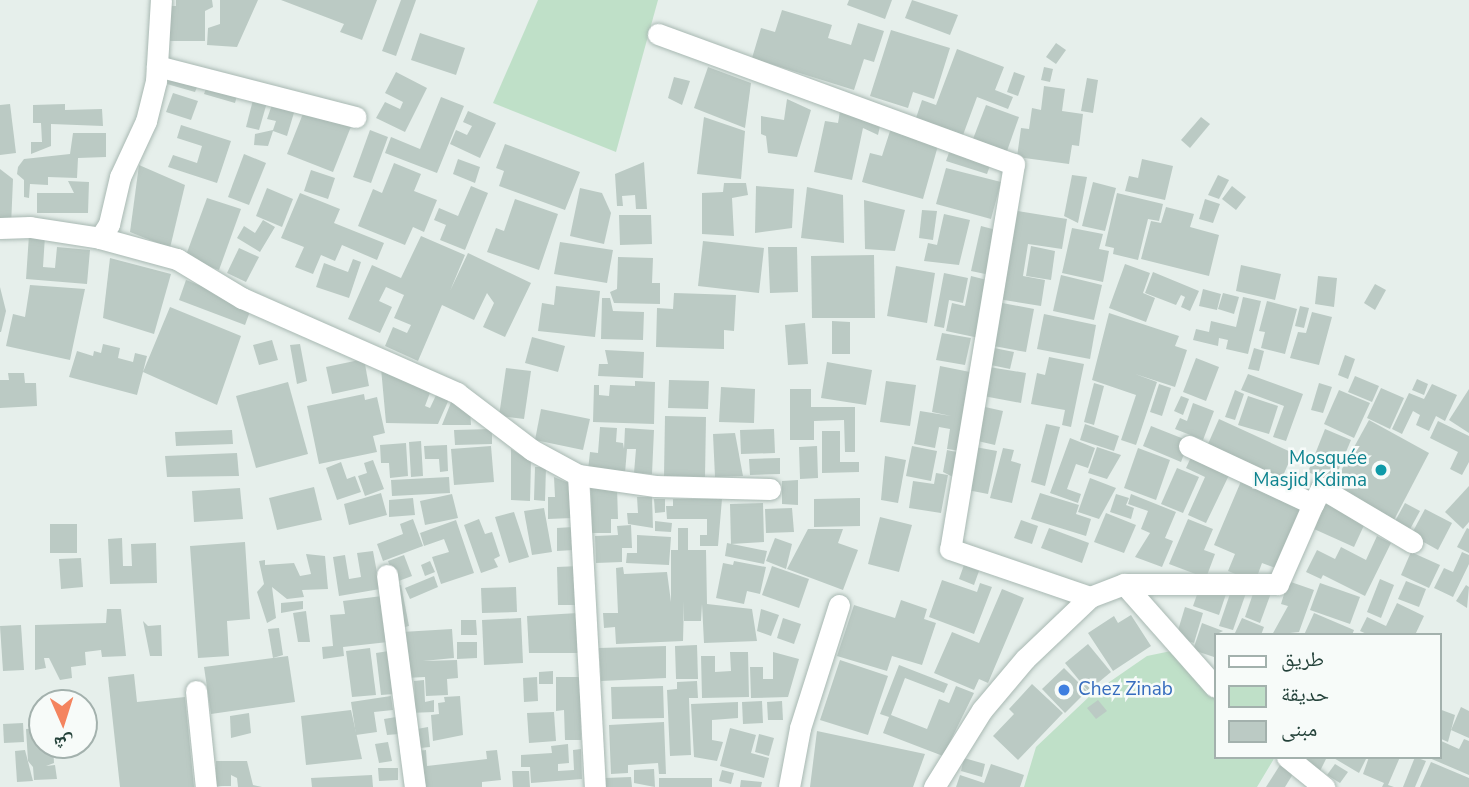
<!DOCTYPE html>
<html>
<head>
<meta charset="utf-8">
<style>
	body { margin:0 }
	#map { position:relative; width:1469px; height:787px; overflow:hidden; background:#e6efeb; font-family:"Nunito Sans","Noto Naskh Arabic",sans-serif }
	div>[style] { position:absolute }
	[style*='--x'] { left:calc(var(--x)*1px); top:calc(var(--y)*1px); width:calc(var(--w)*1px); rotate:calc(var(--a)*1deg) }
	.green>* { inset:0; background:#bfe0c8 }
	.building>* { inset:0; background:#bbcac4 }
	.roads { filter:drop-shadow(0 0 2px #a8b8b2) drop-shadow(0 0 2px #a8b8b2) }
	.minor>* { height:21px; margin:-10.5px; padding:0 10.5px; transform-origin:10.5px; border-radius:10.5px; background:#fff }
	.dots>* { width:19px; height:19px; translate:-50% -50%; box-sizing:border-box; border:4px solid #f7fbf9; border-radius:50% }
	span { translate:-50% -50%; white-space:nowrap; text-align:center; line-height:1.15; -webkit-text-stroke:5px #f7fbf9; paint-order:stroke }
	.culture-label { font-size:19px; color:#0d838f }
	.right { translate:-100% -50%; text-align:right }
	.shop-label { font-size:19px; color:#366cbe }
	.left { translate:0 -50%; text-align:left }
	.legend { position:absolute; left:1214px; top:633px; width:228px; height:126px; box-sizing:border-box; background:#f7fbf9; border:2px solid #a3b1ad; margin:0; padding:9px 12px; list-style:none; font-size:21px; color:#24423a }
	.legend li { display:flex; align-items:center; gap:14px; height:35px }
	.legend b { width:35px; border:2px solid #a3b1ad }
	.north { position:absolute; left:28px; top:689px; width:70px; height:70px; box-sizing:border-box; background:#f7fbf9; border:2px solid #a3b1ad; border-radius:50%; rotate:177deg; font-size:19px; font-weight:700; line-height:28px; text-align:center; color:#24423a }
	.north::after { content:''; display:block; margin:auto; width:24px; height:32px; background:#f4845f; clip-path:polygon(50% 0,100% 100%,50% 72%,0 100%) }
</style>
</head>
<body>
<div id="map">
	<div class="green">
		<i style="clip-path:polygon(538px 0,658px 0,616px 152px,493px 103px)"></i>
		<i style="clip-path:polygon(1171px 651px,1215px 695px,1215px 757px,1275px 757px,1257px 787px,1024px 787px,1036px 747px,1092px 694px,1147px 656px)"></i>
	</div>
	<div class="building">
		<i style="clip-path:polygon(176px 0,212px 0,213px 7px,205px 11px,205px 41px,170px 41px,170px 6px,176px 6px)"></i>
		<i style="clip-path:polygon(220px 0,258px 0,237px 47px,207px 45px,208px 28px,220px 24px)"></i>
		<i style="clip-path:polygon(281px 0,377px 0,362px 40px,340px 32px,344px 24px)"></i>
		<i style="clip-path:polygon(401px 0,416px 0,396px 56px,382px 51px)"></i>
		<i style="clip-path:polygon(849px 0,892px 0,885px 19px,847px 5px)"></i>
		<i style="clip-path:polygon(912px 0,958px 15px,950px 35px,905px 18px)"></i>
		<i style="clip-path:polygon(782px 10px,832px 25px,828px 38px,851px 45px,858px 23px,884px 31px,874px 62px,864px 59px,854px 90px,752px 58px,761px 28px,775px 32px)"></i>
		<i style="clip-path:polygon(891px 30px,950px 48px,934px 99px,913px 92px,908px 108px,870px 96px)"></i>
		<i style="clip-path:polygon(420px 33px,465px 48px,456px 75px,411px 60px)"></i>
		<i style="clip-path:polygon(1056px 43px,1066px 50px,1056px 64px,1046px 57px)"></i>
		<i style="clip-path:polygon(957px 49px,1004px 67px,995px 90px,1013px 97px,1008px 109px,977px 97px,963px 135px,916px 118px,922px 100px,936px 105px)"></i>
		<i style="clip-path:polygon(708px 67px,751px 83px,745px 128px,694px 108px)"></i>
		<i style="clip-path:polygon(1044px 67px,1053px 69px,1050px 82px,1041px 80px)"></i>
		<i style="clip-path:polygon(396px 72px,427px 88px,405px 132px,376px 118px,385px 102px,400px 109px,403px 102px,385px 93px)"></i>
		<i style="clip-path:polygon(1014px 72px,1025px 76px,1018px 96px,1007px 92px)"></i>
		<i style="clip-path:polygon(173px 74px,199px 82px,195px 92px,167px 84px)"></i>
		<i style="clip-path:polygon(674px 77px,690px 81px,682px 105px,668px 98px)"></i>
		<i style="clip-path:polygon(1087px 78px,1098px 80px,1093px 113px,1081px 111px)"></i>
		<i style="clip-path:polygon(208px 83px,238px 92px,235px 103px,204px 94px)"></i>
		<i style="clip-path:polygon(1044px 86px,1065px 89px,1062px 111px,1083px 114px,1079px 146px,1072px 145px,1069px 164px,1017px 157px,1021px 128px,1029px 129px,1032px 108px,1041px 110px)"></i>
		<i style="clip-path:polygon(173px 93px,198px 101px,191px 120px,166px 112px)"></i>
		<i style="clip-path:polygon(254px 96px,268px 99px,259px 130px,246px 127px)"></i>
		<i style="clip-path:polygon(441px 97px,464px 106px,437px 173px,385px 153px,391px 137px,420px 149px)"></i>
		<i style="clip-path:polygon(274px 99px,296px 106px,287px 136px,273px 131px,268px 146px,254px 145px,255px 134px,273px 130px,276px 121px,267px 119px)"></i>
		<i style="clip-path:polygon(787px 99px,811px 110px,797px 157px,768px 153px,766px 136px,761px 134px,761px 116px,784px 120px)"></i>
		<i style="clip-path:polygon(842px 99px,882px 117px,878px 135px,863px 128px,852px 180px,814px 172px,825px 121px,838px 123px)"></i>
		<i style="clip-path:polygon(10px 104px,16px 153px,0 155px,0 105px)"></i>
		<i style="clip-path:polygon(65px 104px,65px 110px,102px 109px,103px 126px,51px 124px,51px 146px,31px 154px,31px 142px,42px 142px,41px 123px,33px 123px,33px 105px)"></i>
		<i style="clip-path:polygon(986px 105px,1019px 117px,1007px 151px,973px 139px)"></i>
		<i style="clip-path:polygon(306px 106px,352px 124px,333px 172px,287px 154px)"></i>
		<i style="clip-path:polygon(468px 111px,496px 123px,480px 158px,450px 144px,456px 130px,467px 135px,472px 126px,463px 122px)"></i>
		<i style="clip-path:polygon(704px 117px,745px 131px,741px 179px,697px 174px)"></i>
		<i style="clip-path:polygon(1201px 117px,1210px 124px,1190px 148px,1181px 140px)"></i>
		<i style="clip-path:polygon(181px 125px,231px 141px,217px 183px,168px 167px,173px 155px,197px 163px,202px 146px,177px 138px)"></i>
		<i style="clip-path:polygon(891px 128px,939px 142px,923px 199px,862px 182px,870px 153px,882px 156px)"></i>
		<i style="clip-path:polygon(370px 130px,388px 137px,371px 183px,353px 177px)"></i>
		<i style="clip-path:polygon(73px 133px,106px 133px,106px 157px,78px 158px,77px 178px,48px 177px,48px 185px,30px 184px,29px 198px,24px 197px,24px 180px,17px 174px,18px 167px,24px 159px,70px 154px)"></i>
		<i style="clip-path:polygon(505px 144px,580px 172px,565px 210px,499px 186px,504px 171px,496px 168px)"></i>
		<i style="clip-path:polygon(951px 147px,992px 160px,987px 174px,946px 161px)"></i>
		<i style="clip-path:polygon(244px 154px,266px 163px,249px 205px,228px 197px)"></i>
		<i style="clip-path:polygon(458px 159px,480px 167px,475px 183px,453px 174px)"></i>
		<i style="clip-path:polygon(1142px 159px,1173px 166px,1165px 200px,1125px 191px,1129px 176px,1138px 178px)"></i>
		<i style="clip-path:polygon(644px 162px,647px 209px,636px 209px,635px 195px,622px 196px,623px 206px,617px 206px,615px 174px)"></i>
		<i style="clip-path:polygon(394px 163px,421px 174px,414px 191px,437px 200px,424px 232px,413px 227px,405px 245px,358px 226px,373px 189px,382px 193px)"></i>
		<i style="clip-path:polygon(139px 165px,185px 185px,170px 248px,130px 232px)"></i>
		<i style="clip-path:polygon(946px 168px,1001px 182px,991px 219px,936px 204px)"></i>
		<i style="clip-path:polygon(0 169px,13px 179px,11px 226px,0 226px)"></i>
		<i style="clip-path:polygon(311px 170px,335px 178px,328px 199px,304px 191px)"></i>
		<i style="clip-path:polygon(1072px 175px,1087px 177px,1078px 223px,1064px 216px)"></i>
		<i style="clip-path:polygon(1218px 175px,1229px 180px,1219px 199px,1208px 195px)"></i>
		<i style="clip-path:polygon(68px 181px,89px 182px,88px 213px,37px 213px,37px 193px,74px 193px)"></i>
		<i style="clip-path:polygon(1093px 182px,1116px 188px,1105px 231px,1082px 226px)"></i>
		<i style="clip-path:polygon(724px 183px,746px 183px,748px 195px,732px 198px,734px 236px,702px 234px,702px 193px,723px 192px)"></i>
		<i style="clip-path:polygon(471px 186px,488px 193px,465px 250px,440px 240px,446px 225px,434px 220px,439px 208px,458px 216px)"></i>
		<i style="clip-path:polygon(756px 186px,794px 189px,792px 228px,755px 233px)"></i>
		<i style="clip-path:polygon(1232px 186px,1246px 197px,1236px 210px,1222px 199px)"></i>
		<i style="clip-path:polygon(807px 187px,843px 195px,844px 243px,801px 238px)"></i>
		<i style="clip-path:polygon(267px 188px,293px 199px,282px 227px,256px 216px)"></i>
		<i style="clip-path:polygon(580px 188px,602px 193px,611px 213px,604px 244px,570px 236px)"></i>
		<i style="clip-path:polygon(300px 193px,340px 209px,334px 223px,384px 243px,377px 260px,342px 245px,335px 261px,321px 255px,313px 274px,295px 267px,304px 247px,281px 238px)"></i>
		<i style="clip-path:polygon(1117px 193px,1163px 204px,1159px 221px,1148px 219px,1138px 260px,1113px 254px,1114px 248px,1105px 246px)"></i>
		<i style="clip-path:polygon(207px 198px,241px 209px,219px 270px,185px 258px)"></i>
		<i style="clip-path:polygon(515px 199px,558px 214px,539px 270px,487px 252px,496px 228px,504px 231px)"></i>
		<i style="clip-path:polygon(1205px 199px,1220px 204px,1213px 223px,1199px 219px)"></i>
		<i style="clip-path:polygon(864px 200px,905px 210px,895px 251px,865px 249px)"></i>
		<i style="clip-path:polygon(1166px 207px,1194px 214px,1190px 227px,1219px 235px,1209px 276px,1141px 259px,1151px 221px,1161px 223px)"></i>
		<i style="clip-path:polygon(922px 210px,937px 211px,933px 240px,919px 238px)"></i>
		<i style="clip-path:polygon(1011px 210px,1067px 219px,1062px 249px,1028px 244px,1023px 276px,1045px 280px,1041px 306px,998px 299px)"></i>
		<i style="clip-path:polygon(944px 214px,970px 220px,959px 265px,924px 261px,928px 243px,937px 245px)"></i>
		<i style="clip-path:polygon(619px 215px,651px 215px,652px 244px,620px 245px)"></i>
		<i style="clip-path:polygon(263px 220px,275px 227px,260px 252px,237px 238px,244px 226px,255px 233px)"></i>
		<i style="clip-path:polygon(981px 226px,1000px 231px,990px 275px,971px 271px)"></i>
		<i style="clip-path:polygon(1072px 228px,1103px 234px,1099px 249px,1109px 251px,1103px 282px,1062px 273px)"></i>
		<i style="clip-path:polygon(29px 235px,45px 236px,43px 267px,55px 268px,57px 247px,90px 250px,87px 284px,26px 279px)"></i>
		<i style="clip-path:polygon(421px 236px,465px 255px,450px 291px,468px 253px,531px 283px,505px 337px,483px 327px,494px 303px,487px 293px,474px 320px,442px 305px,418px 361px,385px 346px,393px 327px,407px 333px,411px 325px,394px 318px,404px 295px,386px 287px,379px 301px,392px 307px,380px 333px,348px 319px,372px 265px,401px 278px)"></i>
		<i style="clip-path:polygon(703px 241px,764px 248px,759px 293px,698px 286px)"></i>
		<i style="clip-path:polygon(560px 242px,613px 250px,607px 283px,554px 274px)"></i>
		<i style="clip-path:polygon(1031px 246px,1055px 251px,1051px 280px,1026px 276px)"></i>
		<i style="clip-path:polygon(768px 247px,797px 247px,798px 292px,770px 293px)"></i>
		<i style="clip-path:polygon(239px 248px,259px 257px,246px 282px,227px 273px)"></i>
		<i style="clip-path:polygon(874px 255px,875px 318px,812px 318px,811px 256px)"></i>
		<i style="clip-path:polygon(618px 257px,653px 258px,652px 283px,660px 283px,660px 304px,614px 303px,610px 292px,617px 289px)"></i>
		<i style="clip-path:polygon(110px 258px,171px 274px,154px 334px,103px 318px)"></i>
		<i style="clip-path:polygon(353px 259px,361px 262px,349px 298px,316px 287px,324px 263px,348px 272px)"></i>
		<i style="clip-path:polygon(1125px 264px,1150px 273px,1143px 293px,1155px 298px,1146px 322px,1109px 308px)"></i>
		<i style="clip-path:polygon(1241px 265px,1281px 274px,1275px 300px,1236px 291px)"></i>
		<i style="clip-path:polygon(896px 266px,935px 273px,927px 323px,887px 316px)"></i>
		<i style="clip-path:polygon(1153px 272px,1199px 291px,1190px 311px,1181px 307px,1185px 297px,1181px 295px,1176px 305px,1145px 293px)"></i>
		<i style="clip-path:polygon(944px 273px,968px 278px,963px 303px,949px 300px,944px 328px,934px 326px)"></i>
		<i style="clip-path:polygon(1061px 275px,1102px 285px,1094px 320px,1053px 311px)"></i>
		<i style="clip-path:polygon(971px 276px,991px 281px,979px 338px,946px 331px,952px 303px,965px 306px)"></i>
		<i style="clip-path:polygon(1318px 276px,1337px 278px,1334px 307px,1315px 304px)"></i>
		<i style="clip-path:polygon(186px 280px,252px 306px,245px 325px,179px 300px)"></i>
		<i style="clip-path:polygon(1375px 284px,1386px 290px,1375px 310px,1364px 303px)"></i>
		<i style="clip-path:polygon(30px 285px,85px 289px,70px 360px,6px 346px,13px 314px,25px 317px)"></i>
		<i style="clip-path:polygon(556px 286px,600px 291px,595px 337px,538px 331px,542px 303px,554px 305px)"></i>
		<i style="clip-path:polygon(0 287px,6px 311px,1px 332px,0 332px)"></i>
		<i style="clip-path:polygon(1203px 289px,1221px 294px,1217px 310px,1199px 306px)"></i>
		<i style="clip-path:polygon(674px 293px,736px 295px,734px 331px,724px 330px,724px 349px,656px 347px,657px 308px,673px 309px)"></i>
		<i style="clip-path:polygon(1223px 293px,1239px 297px,1234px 314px,1218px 309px)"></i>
		<i style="clip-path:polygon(1243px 297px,1261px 301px,1248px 354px,1226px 349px,1228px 340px,1219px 338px,1218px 346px,1193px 340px,1196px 329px,1209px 332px,1211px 321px,1236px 327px)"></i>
		<i style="clip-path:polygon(602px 298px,610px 298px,613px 311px,644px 312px,643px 340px,601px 339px)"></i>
		<i style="clip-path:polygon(1267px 301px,1297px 309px,1285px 354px,1261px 348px,1265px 332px,1259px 331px)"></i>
		<i style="clip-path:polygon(997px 302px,1034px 309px,1026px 352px,988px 345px)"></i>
		<i style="clip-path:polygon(1300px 306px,1309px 308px,1304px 328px,1295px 326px)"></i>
		<i style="clip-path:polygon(170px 307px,241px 336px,217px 405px,143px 372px,137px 395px,69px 377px,77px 351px,93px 356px,94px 351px,101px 353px,103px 344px,120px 348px,118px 358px,133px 362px,135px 353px,147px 356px,143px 372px)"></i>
		<i style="clip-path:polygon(1312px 312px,1332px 317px,1319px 365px,1290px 358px,1298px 332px,1306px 333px)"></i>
		<i style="clip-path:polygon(1109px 313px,1179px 336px,1175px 346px,1187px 350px,1175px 387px,1135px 374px,1157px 382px,1136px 445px,1121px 440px,1136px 395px,1092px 380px)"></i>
		<i style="clip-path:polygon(1044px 314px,1096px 325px,1090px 359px,1037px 349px)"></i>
		<i style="clip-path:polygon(832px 321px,850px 322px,850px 354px,832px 354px)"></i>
		<i style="clip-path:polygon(805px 323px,808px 364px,788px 365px,785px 325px)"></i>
		<i style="clip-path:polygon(942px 333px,971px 338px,965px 365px,936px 360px)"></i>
		<i style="clip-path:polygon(532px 337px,565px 346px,558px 372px,525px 363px)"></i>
		<i style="clip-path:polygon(272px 340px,278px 360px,259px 365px,253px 345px)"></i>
		<i style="clip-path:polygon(300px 344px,307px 381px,297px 384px,290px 345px)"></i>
		<i style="clip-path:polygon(989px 347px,1014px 352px,1010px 369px,986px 364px)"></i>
		<i style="clip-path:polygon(1254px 348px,1264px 351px,1259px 371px,1248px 369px)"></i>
		<i style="clip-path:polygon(605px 350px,644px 352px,643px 378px,598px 376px,599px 364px,608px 364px)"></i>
		<i style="clip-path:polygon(1345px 355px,1355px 359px,1348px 379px,1338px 375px)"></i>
		<i style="clip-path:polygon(1049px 357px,1084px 364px,1071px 427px,1062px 425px,1065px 410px,1031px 404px,1037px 373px,1045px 375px)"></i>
		<i style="clip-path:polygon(1196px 358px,1219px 367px,1206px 401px,1183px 392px)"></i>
		<i style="clip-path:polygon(364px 359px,369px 386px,332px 394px,326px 367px)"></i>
		<i style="clip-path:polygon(827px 362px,872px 370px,866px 405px,821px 398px)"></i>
		<i style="clip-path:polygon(940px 366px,975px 373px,961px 451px,947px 449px,950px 429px,939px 427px,935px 448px,914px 444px,920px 411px,951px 416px,932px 412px)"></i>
		<i style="clip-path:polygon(983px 366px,1026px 373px,1021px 403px,978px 395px)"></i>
		<i style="clip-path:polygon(381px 368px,431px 390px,425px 406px,430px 408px,438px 391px,450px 397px,438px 424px,386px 423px)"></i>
		<i style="clip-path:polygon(506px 368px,531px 371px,524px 419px,499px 416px)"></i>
		<i style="clip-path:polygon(8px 373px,24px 373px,25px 383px,36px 383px,37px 406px,0 408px,0 380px,9px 380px)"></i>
		<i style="clip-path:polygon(1248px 374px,1303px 394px,1286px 441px,1273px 437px,1284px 406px,1241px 390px)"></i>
		<i style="clip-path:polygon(1355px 376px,1379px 386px,1372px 402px,1348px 392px)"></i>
		<i style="clip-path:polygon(1417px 379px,1428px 384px,1424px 395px,1412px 390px)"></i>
		<i style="clip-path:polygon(669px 380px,709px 381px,708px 409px,668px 408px)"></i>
		<i style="clip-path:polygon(635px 381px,655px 382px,654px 424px,593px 422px,594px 385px,599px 385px,599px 395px,609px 396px,610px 385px,635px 386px)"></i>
		<i style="clip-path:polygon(886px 381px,916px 385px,910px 426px,880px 422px)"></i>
		<i style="clip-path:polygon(288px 382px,308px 454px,256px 468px,236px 396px)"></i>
		<i style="clip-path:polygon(1094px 383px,1104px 386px,1094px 425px,1084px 422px)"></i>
		<i style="clip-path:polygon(1319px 383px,1332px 387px,1323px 413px,1311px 410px)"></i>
		<i style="clip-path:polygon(1159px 384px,1171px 388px,1162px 416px,1150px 412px)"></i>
		<i style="clip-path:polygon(1432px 384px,1457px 395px,1445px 421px,1436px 416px,1429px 431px,1416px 425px,1420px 415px,1413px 411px,1402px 434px,1392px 429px,1409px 393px,1424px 399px)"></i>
		<i style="clip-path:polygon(721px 387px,755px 389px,754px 423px,719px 422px)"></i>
		<i style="clip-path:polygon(1381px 388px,1404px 398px,1390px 429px,1367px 418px)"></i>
		<i style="clip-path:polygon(790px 389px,811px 389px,811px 407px,855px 407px,855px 452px,845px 452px,844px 420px,814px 421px,814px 440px,790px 440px)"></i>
		<i style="clip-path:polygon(1469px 389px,1469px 433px,1449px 420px)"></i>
		<i style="clip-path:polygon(1235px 390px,1244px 394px,1235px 420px,1225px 417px)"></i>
		<i style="clip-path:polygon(1339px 390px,1370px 403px,1354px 438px,1324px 424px)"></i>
		<i style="clip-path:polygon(364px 394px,365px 400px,377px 397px,385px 433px,373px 436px,377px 452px,319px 464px,307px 406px)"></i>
		<i style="clip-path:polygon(1181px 396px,1189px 399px,1183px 415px,1174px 411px)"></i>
		<i style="clip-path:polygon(1248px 396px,1278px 406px,1269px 434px,1238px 425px)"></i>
		<i style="clip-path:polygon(452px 400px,470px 408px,471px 425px,442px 425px)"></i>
		<i style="clip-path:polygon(1193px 403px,1214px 411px,1203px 440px,1175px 429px,1180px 418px,1187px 421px)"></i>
		<i style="clip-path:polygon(976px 405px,1003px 411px,995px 445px,969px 439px)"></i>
		<i style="clip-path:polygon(541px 409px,590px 419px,583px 450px,535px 440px)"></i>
		<i style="clip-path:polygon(665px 416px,706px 417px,705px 477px,664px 476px)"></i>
		<i style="clip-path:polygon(1219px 419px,1293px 453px,1282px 478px,1208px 444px)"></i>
		<i style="clip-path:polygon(1369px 420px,1429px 453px,1394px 520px,1332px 487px)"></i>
		<i style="clip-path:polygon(1438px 421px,1469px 436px,1469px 462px,1462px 475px,1450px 469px,1458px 452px,1430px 438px)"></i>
		<i style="clip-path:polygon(1046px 424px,1060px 427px,1045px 486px,1031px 482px)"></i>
		<i style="clip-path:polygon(1085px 424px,1119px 436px,1114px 451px,1080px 440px)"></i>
		<i style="clip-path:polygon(1151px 426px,1189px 441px,1181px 462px,1143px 446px)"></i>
		<i style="clip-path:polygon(600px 427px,617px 428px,616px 442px,623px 443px,624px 449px,625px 428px,654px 430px,652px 474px,634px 473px,636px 449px,627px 449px,625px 473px,588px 470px,590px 452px,598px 453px)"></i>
		<i style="clip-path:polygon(492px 429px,492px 444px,455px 445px,454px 430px)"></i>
		<i style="clip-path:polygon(774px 429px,775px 453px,741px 454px,740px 430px)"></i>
		<i style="clip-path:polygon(1325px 429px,1351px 440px,1333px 483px,1308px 472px)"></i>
		<i style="clip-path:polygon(232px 430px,233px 444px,176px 446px,175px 432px)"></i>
		<i style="clip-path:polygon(822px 431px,840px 431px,840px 462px,859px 462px,859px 472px,822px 473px)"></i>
		<i style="clip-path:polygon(735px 433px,743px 476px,715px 477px,713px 434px)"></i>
		<i style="clip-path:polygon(1070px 438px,1095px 448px,1088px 468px,1076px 464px,1067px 489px,1081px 494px,1078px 503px,1050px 493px)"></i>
		<i style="clip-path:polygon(421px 441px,423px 476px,411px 477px,409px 442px)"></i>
		<i style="clip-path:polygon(406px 443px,408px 476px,390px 478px,389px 463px,381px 463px,380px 445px)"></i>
		<i style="clip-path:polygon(447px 445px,448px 471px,440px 472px,439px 459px,425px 459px,424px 446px)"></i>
		<i style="clip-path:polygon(491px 446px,494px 482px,454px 485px,451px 449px)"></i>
		<i style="clip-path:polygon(817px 446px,818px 478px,800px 479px,799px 447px)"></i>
		<i style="clip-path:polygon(912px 446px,937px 451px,931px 481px,906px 476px)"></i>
		<i style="clip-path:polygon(970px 446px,997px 451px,988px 494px,962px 489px)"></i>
		<i style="clip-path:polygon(1097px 447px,1121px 455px,1107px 479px,1088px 473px)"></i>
		<i style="clip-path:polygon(1003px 448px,1014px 450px,1011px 461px,1021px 464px,1012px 503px,990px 498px)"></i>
		<i style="clip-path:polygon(1138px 448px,1170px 460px,1156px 500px,1124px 488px)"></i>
		<i style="clip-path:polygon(511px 449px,531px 461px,530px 501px,511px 500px)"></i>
		<i style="clip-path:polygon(947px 450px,961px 453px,957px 479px,943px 472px)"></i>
		<i style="clip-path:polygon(237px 453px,239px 476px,167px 477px,165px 456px)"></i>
		<i style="clip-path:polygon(1193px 453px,1231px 471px,1206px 523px,1188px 515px,1205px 477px,1186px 468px)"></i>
		<i style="clip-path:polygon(885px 456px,906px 460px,898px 503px,881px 500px)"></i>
		<i style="clip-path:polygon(780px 458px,780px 474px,750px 475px,749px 459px)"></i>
		<i style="clip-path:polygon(373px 460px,384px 489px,365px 496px,358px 476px,367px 473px,364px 463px)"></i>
		<i style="clip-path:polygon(341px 462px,347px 479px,355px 476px,361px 492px,337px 500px,326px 468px)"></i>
		<i style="clip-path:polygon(535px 467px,546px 467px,545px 501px,534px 500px)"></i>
		<i style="clip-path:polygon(1177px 468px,1199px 477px,1183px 513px,1161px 504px)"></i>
		<i style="clip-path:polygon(936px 473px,948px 475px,941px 513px,909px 508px,913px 481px,934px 484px)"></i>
		<i style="clip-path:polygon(449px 477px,450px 493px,392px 496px,391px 480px)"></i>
		<i style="clip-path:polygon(554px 477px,571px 484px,572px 518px,548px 519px,548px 497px,555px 497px)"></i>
		<i style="clip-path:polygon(1090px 478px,1116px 488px,1099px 519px,1078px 512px)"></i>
		<i style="clip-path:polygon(1242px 479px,1308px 506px,1281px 570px,1262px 563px,1255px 582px,1228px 571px,1235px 554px,1214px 545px)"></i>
		<i style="clip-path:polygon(798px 480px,798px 505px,782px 504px,782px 481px)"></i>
		<i style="clip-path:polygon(1469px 486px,1469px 522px,1463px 529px,1445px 512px)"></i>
		<i style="clip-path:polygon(314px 487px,322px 520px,277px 530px,269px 498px)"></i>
		<i style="clip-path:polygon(591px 487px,617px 487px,618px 519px,611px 519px,611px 533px,592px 533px)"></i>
		<i style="clip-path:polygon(240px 488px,243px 519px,194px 522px,192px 491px)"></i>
		<i style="clip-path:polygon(381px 493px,387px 515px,349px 525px,344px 504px)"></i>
		<i style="clip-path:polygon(1040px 493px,1079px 505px,1076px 514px,1091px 519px,1086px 536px,1031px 519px)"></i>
		<i style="clip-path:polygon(452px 494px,458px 518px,425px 525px,420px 501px)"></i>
		<i style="clip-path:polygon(1116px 494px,1129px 498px,1126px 505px,1134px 508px,1131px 519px,1110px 512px)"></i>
		<i style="clip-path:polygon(1131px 494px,1176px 512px,1165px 538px,1173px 541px,1162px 567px,1135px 557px,1150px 533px,1141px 529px,1148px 511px,1128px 504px)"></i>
		<i style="clip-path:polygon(637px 497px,652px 497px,653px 528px,628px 524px,627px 513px,638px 513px)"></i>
		<i style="clip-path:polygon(413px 498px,415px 515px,389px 517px,389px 500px)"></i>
		<i style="clip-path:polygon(860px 498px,860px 526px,814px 527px,814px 499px)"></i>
		<i style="clip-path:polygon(654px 499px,665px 499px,665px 512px,655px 513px)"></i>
		<i style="clip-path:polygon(673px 499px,722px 499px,718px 546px,700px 546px,700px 535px,707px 535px,707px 519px,667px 519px,666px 506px,673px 506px)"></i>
		<i style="clip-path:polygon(763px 503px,764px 542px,731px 544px,730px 504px)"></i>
		<i style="clip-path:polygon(1326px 503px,1366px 521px,1354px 547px,1314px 529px)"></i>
		<i style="clip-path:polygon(1405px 503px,1420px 511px,1409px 531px,1394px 523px)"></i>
		<i style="clip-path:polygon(544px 508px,552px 552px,532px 555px,524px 511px)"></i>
		<i style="clip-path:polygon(792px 508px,794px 532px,766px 533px,765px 509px)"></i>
		<i style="clip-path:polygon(1425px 509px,1452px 523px,1438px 550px,1411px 535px)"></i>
		<i style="clip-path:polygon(514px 512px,529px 557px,509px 563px,495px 517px)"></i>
		<i style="clip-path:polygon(1106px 513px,1136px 525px,1124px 553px,1094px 542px)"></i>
		<i style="clip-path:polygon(880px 517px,912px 525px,899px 572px,868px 564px)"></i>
		<i style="clip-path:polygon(413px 519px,423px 546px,383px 561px,377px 544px,403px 534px,400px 524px)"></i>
		<i style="clip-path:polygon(479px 519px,485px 534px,492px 532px,500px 556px,494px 559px,498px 567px,481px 573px,464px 525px)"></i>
		<i style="clip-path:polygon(1188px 519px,1213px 529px,1204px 550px,1215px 554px,1206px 578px,1169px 564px)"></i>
		<i style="clip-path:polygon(456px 520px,474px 573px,441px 584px,432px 557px,449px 552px,444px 539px,424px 546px,420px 533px)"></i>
		<i style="clip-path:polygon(1021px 520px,1038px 526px,1032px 544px,1014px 538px)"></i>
		<i style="clip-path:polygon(655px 521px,672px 523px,671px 532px,655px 531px)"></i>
		<i style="clip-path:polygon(50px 524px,77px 524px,77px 553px,50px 553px)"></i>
		<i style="clip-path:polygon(631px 525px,632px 548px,622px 548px,622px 562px,596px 563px,595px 536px,618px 535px,617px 526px)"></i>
		<i style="clip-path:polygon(573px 527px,574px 550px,557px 551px,557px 528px)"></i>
		<i style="clip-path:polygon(678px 528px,688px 528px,688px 550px,706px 550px,707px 604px,752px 609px,757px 641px,704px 643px,702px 604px,701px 621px,684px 621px,684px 601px,683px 641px,616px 644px,615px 627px,604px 628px,603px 613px,618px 613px,616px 568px,623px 567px,624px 574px,667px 572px,671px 602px,671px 550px,678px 550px)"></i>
		<i style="clip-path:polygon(1049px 528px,1089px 543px,1082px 563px,1041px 548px)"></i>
		<i style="clip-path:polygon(1467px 528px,1469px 529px,1469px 553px,1457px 547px)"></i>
		<i style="clip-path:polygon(808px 529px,843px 529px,838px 543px,858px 550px,843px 590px,787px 569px)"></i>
		<i style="clip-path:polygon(637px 535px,671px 537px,669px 565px,626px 563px,627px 553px,637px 553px)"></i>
		<i style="clip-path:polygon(1377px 536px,1391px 543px,1365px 596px,1323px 575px,1321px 579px,1306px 572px,1317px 550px,1335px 559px,1341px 547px,1366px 560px)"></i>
		<i style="clip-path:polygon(122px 538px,123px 566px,132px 566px,131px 544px,156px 543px,157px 583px,110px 584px,108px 539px)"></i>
		<i style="clip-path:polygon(775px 538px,792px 544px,786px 569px,766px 561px)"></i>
		<i style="clip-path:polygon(245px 542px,250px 619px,227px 621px,229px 656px,198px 658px,190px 546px)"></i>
		<i style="clip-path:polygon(727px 543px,767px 551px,764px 564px,725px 556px)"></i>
		<i style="clip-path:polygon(373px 551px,380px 589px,339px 596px,333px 557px,345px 555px,349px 579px,361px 577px,357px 553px)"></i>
		<i style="clip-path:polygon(1411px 552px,1440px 565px,1429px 588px,1401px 575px)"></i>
		<i style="clip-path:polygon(1462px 552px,1469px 555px,1469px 564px,1453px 597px,1434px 588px,1444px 568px,1453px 572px)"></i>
		<i style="clip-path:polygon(306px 554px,325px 556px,328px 589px,302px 590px,304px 597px,287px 599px,272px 587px,276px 618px,267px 623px,257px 592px,264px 584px,259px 561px,265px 560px,265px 565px,294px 563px,300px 576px,311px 574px)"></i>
		<i style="clip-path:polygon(404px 555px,412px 576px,396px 582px,388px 561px)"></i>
		<i style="clip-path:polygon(81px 558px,83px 587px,61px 589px,59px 559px)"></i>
		<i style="clip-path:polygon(430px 561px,435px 572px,425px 576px,421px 565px)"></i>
		<i style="clip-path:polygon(734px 561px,766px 567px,760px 594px,747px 591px,744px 604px,716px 598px,723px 563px,733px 565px)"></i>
		<i style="clip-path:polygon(964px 565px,979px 571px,974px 585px,959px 579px)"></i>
		<i style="clip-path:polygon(579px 566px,580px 605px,558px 605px,557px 567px)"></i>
		<i style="clip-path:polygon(772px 566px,809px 579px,799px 608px,762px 595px)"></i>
		<i style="clip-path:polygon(434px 576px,438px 587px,410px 599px,405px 588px)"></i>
		<i style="clip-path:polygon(1380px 579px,1394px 585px,1381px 618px,1367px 612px)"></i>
		<i style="clip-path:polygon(942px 580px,977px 592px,980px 583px,992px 587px,974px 634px,929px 617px)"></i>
		<i style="clip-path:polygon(1288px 581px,1314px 590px,1299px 632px,1272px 635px,1288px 606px,1281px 604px)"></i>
		<i style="clip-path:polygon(1406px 581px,1426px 589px,1419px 607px,1398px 599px)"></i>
		<i style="clip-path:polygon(1320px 583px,1360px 597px,1350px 624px,1310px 610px)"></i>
		<i style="clip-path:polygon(401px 585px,409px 626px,401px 628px,393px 587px)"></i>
		<i style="clip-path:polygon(1466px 585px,1469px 587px,1467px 608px,1456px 601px)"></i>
		<i style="clip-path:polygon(1200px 586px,1226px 594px,1219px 615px,1193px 606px)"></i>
		<i style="clip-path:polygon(516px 587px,517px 612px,482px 613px,481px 588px)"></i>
		<i style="clip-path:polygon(1232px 588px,1246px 593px,1233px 630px,1219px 626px)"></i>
		<i style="clip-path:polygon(1255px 588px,1271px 593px,1260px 623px,1245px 617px)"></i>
		<i style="clip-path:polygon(1002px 589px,1024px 598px,988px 683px,979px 679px,974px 690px,934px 673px,952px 632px,979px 643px)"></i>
		<i style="clip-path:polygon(382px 596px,388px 642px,343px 647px,344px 656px,323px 659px,322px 647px,333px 646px,330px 615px,345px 614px,343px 601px)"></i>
		<i style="clip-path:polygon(901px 600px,927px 609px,924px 619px,936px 623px,922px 665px,892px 656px,887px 671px,837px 656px,854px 605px,895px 618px)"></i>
		<i style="clip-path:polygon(303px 601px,303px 609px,281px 613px,281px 603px)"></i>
		<i style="clip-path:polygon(1397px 603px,1424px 616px,1415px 635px,1369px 635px,1360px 631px,1367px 617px,1386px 626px)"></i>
		<i style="clip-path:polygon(1185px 607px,1203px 613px,1194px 643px,1176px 637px)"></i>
		<i style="clip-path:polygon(107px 609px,121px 609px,126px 656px,102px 657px,101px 650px,85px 652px,86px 665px,71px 667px,72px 678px,60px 680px,49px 658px,44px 658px,46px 668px,35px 670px,35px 625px,106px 623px)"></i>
		<i style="clip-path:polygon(761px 609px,779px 615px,771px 636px,757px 631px)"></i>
		<i style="clip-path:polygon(306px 611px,310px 642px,298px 642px,293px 613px)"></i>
		<i style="clip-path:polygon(578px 613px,580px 653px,529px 653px,527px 616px)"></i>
		<i style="clip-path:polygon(1314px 613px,1354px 630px,1352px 635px,1304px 635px)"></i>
		<i style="clip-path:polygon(1131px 615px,1151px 646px,1113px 671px,1088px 633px,1114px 616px,1118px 623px)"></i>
		<i style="clip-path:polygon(521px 618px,523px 663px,484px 665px,482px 620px)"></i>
		<i style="clip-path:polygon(783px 618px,801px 624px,794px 644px,777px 638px)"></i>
		<i style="clip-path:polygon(1242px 618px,1264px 627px,1261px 635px,1235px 633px)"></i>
		<i style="clip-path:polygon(461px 620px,476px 620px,477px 635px,461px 635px)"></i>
		<i style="clip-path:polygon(143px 621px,148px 626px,161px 625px,162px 656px,150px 656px)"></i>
		<i style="clip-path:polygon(1202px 623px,1223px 631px,1215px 635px,1214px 657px,1193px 650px)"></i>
		<i style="clip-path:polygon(21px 625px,24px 670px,3px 671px,0 626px)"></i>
		<i style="clip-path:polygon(279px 628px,283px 655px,273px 658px,268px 629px)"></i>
		<i style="clip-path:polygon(452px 629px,454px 658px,423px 661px,457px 660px,458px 678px,447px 679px,448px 695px,426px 696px,425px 677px,405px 678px,402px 632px)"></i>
		<i style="clip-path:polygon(457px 642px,477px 642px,477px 658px,457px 659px)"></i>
		<i style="clip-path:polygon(1088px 644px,1111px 672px,1088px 691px,1065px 663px)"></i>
		<i style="clip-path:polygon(697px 645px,698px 679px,676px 679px,675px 646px)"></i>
		<i style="clip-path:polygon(666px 646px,666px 678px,601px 681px,599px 648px)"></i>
		<i style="clip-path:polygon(370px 648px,376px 695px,352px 697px,346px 651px)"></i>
		<i style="clip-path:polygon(389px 651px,394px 694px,381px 695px,376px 653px)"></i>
		<i style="clip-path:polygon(730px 652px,748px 652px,749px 697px,702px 698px,701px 656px,715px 656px,715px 672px,731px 671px)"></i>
		<i style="clip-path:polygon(773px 652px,799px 659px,788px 697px,751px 698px,750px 667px,763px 667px,763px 679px,773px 679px)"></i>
		<i style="clip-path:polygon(288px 656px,295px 702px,211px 714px,204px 667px)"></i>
		<i style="clip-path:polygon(840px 660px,888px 676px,868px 735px,820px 720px)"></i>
		<i style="clip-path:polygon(899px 665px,948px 684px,944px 693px,905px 678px,891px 715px,927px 729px,939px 699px,949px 703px,956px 686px,974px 693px,943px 756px,883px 733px,889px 717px,880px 714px)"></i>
		<i style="clip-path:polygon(1064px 668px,1087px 691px,1065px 713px,1042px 689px)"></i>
		<i style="clip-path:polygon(553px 671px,553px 684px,539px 684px,539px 672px)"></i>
		<i style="clip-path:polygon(134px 674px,137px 702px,185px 697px,194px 787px,120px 787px,108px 677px)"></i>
		<i style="clip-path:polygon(537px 677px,538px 701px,524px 702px,523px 678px)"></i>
		<i style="clip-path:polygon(556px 677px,580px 677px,581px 740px,565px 740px,564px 710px,556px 711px)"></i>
		<i style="clip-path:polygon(424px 680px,425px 702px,434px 700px,434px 712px,409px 713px,408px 701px,415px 700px,414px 681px)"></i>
		<i style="clip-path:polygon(697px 681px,698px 698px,689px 698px,691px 755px,670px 756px,667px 690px,677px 689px,677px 682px)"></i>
		<i style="clip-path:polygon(1032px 684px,1063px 713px,1018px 760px,993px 736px,1014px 714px,1009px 709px)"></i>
		<i style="clip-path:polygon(663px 686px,664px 718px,612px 719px,611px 687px)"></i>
		<i style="clip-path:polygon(391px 696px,393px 710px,374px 712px,377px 732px,356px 735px,351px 702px)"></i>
		<i style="clip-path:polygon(460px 696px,463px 735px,433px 741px,431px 715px,439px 714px,438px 703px,445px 702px,444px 697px)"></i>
		<i style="clip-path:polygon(1098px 700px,1107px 711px,1096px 719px,1087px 708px)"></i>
		<i style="clip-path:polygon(762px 701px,763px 723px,743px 724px,742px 702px)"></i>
		<i style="clip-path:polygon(782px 701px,783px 720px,768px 720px,767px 702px)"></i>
		<i style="clip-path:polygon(738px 702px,738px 718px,712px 720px,712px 740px,723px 742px,717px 761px,694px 757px,691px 704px)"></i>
		<i style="clip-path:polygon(1461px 707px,1469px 711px,1469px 738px,1451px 730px)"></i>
		<i style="clip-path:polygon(1439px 709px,1455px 715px,1448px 742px,1439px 738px)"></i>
		<i style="clip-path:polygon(351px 710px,362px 759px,306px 765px,301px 716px)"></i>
		<i style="clip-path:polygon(554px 712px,556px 741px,529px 743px,527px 713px)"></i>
		<i style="clip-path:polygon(249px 713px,251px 733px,231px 738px,230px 716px)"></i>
		<i style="clip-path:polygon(396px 717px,399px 734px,387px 735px,384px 719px)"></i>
		<i style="clip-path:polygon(664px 722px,666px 774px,659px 774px,658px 763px,628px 765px,628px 773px,611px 774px,609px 725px)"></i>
		<i style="clip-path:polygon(23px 723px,24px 742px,4px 743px,3px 724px)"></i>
		<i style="clip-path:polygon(428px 727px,430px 747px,420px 748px,417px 729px)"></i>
		<i style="clip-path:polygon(42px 728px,42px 745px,53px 745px,54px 763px,46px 766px,55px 765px,57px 779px,34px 780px,33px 767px,28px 761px,26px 729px)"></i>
		<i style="clip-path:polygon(730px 728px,756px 735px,751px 753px,769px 758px,764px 778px,720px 766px)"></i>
		<i style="clip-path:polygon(817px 731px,925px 754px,913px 787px,810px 787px)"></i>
		<i style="clip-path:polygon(759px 734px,774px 738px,769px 756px,755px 752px)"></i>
		<i style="clip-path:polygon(1464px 739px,1469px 741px,1469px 775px,1427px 757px,1439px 757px,1439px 740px,1459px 749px)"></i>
		<i style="clip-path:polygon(388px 742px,392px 761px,379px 763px,375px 744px)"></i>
		<i style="clip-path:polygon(568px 744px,569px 763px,558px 764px,558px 771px,574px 770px,573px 750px,581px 749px,582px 779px,531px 783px,530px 767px,521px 767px,521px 755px,552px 753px,551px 746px)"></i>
		<i style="clip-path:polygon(25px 750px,33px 781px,17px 782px,15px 751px)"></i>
		<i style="clip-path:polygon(426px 750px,427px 766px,487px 759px,486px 751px,497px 750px,501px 780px,482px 782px,482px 787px,420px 787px,416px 751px)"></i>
		<i style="clip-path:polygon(1294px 757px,1327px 757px,1320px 771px)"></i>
		<i style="clip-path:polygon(1332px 757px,1367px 757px,1359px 773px)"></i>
		<i style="clip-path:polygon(1369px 757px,1400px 757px,1388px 785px,1394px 787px,1382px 787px,1384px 783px,1363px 774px)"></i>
		<i style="clip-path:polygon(1415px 757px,1426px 761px,1415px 787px,1403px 787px)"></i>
		<i style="clip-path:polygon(964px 758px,985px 764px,982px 777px,961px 771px)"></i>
		<i style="clip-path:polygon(216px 761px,247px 761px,253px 785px,262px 787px,238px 787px,237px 778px,231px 775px,231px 786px,216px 786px)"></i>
		<i style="clip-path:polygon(1431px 762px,1469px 778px,1469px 787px,1420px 787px)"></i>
		<i style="clip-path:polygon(991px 764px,1024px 775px,1020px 787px,956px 787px,960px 775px,984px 783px)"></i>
		<i style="clip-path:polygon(1335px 764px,1348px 772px,1340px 783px,1327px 775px)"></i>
		<i style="clip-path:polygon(1280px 765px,1293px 774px,1285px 787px,1266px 787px)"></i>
		<i style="clip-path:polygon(378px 768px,398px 768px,398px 780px,379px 781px)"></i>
		<i style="clip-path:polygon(654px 769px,655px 787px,634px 783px,634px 770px)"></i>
		<i style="clip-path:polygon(722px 770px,734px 773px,731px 784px,719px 781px)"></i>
		<i style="clip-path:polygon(512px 771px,529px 771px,530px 787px,513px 787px)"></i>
		<i style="clip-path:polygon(372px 775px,373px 787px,312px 787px,311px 778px)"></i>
		<i style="clip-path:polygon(631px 777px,632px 787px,605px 787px,605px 778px)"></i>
		<i style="clip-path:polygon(659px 778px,712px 778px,712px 787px,659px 787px)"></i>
		<i style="clip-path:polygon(741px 780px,762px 782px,761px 787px,740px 787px)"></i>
	</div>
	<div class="roads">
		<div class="minor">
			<i style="--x:658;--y:34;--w:379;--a:20.1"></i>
			<i style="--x:1014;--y:164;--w:390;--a:99.4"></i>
			<i style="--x:950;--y:549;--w:148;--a:18.9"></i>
			<i style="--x:157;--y:66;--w:205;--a:14.4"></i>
			<i style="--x:0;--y:228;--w:30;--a:-2"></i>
			<i style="--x:30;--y:227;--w:71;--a:8.9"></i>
			<i style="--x:100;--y:238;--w:80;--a:15.3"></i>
			<i style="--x:177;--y:259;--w:76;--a:31"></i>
			<i style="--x:242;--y:298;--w:235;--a:23.8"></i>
			<i style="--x:457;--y:393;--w:94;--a:37.2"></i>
			<i style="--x:532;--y:450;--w:52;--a:28.5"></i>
			<i style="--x:578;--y:475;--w:312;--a:86.9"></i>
			<i style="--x:100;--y:238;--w:17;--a:-57"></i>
			<i style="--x:109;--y:224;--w:48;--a:-76.8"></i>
			<i style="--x:120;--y:177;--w:62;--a:-65.1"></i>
			<i style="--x:146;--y:121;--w:41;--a:-76"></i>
			<i style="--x:156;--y:81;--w:81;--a:-86.5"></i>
			<i style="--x:1189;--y:446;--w:137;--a:25.1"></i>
			<i style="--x:1313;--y:504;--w:18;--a:-63"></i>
			<i style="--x:1321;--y:488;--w:106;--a:30.7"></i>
			<i style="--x:578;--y:475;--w:78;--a:8.1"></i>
			<i style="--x:655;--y:486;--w:115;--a:1.5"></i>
			<i style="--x:387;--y:575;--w:214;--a:82.5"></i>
			<i style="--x:1124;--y:584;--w:137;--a:48.5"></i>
			<i style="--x:196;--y:691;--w:97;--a:84.1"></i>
			<i style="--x:1287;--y:757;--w:48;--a:39"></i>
			<i style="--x:789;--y:787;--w:60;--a:-79.4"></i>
			<i style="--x:800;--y:728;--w:129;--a:-72.4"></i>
			<i style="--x:934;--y:787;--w:91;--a:-58.1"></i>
			<i style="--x:982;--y:710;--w:67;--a:-49.9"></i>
			<i style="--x:1025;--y:659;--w:90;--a:-43.6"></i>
			<i style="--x:1090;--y:597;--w:36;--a:-21"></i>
			<i style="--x:1124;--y:584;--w:154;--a:0"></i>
			<i style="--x:1278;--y:584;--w:87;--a:-66.4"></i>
		</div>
	</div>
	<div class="dots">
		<i style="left:1381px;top:470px;background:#0f9aa8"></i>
		<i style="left:1064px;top:690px;background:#3f7fe0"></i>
	</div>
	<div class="culture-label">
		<span class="right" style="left:1367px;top:470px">Mosquée<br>Masjid Kdima</span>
	</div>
	<div class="shop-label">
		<span class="left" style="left:1078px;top:690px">Chez Zinab</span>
	</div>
	<ul class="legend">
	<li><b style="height:9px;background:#fff"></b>طريق</li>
	<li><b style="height:19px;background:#bfe0c8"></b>حديقة</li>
	<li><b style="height:19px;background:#bbcac4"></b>مبنى</li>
	</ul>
	<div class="north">ش</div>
</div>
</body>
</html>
